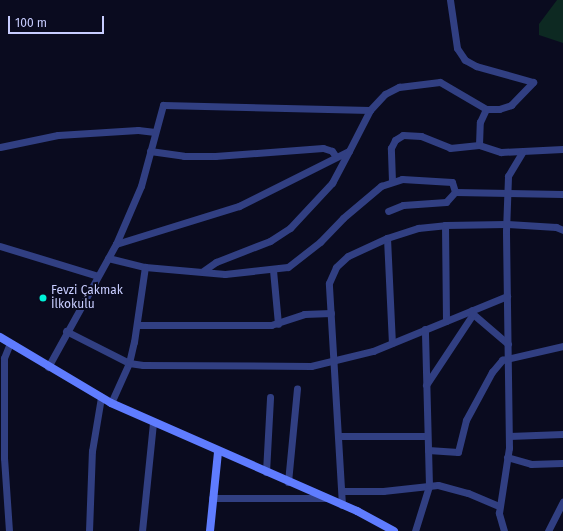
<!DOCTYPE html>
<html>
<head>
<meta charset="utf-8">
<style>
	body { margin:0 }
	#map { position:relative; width:563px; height:531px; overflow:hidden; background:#0a0b1f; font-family:"Fira Sans",sans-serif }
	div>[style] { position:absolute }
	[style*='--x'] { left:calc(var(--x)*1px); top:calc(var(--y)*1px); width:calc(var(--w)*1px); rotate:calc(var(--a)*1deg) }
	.green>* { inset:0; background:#0d2922 }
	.street>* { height:7px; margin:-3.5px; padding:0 3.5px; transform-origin:3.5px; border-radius:3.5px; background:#313f82 }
	.secondary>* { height:8px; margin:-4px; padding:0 4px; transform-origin:4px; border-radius:4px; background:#5f7cff }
	.dots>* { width:11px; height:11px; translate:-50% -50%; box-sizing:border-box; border:2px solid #0a0b1f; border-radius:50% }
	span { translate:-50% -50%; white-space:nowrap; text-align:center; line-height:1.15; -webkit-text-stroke:4px #0a0b1f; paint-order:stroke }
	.poi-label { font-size:12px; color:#c8cdff }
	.left { translate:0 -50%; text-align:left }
	.scale { position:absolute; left:8px; top:16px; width:96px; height:18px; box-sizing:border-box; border:2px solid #c8cdff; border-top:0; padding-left:5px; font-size:12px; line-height:14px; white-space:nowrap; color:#c8cdff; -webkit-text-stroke:3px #0a0b1f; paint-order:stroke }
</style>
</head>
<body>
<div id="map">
	<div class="green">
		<i style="clip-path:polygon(557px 0,563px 0,563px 43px,539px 35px,539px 24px)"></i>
	</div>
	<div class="street">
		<i style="--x:479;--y:145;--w:23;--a:-88"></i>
		<i style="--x:480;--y:122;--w:14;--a:-65"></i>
		<i style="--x:0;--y:147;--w:59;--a:-11.7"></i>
		<i style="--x:58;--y:135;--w:80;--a:-3.6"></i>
		<i style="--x:138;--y:130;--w:17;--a:7"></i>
		<i style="--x:150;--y:151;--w:34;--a:8"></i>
		<i style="--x:184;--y:156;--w:31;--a:0"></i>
		<i style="--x:215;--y:156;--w:108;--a:-4.2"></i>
		<i style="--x:323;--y:148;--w:9;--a:18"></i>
		<i style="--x:332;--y:151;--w:7;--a:56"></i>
		<i style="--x:392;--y:181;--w:33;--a:-92"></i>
		<i style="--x:391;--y:148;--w:9;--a:-63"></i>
		<i style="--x:395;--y:140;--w:9;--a:-32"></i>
		<i style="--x:403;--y:135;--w:18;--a:3"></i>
		<i style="--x:421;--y:136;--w:31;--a:22"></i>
		<i style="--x:450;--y:148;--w:29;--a:-6"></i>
		<i style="--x:479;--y:145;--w:23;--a:18"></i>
		<i style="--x:501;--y:152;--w:62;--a:-2.8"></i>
		<i style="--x:455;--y:192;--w:108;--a:1.1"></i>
		<i style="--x:445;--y:225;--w:96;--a:89.4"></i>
		<i style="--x:387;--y:238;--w:105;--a:87.3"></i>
		<i style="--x:116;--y:244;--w:129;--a:-17.2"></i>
		<i style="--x:239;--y:206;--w:123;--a:-26.6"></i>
		<i style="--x:349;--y:151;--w:46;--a:-62.9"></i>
		<i style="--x:370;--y:110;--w:22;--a:-47"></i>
		<i style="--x:385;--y:94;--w:16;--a:-27"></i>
		<i style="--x:399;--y:87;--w:41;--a:-7"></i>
		<i style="--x:440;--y:82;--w:53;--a:30.4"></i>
		<i style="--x:486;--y:109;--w:13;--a:0"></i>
		<i style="--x:499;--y:109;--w:13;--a:-18"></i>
		<i style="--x:511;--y:105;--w:32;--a:-46"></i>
		<i style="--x:533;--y:82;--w:59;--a:-164.3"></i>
		<i style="--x:476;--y:66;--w:13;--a:-151"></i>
		<i style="--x:465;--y:60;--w:14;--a:-124"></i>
		<i style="--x:457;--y:48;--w:49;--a:-98.3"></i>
		<i style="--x:0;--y:246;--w:102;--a:17"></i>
		<i style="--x:108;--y:258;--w:38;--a:14"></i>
		<i style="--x:145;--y:267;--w:80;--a:5"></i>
		<i style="--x:225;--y:274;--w:63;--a:-6.3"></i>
		<i style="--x:288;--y:267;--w:41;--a:-38"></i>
		<i style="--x:320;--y:242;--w:33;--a:-46"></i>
		<i style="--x:343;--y:218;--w:50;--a:-40.1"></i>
		<i style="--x:381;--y:186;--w:22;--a:-18"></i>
		<i style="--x:402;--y:179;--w:50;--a:3.4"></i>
		<i style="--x:452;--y:182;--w:10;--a:73"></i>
		<i style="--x:455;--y:192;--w:13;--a:132"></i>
		<i style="--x:446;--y:202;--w:43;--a:176"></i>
		<i style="--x:403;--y:205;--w:16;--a:158"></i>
		<i style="--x:273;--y:270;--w:54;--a:84.7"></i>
		<i style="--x:203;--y:271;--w:16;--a:-35"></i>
		<i style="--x:216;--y:262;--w:58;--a:-21.3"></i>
		<i style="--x:270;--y:241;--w:24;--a:-33"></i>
		<i style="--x:290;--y:228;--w:62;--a:-47"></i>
		<i style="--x:332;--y:183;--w:36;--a:-62"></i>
		<i style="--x:473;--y:314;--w:46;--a:40.6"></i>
		<i style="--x:137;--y:325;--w:134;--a:0"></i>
		<i style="--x:271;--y:325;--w:35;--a:-18"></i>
		<i style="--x:304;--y:314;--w:27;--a:-2"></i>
		<i style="--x:66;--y:331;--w:71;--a:26.9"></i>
		<i style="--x:129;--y:363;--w:14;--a:8"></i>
		<i style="--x:143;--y:365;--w:168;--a:0.3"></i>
		<i style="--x:311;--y:366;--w:64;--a:-13.6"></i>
		<i style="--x:373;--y:351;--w:145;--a:-22.3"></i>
		<i style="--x:48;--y:367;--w:141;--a:-61.1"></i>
		<i style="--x:116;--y:244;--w:63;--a:-66.7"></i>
		<i style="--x:141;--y:186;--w:84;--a:-74.8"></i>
		<i style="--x:163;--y:105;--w:207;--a:1.4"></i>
		<i style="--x:426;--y:385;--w:85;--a:-56.5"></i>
		<i style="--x:473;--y:314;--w:4;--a:-104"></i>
		<i style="--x:111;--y:403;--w:44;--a:-65.8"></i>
		<i style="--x:129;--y:363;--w:22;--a:-77"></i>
		<i style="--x:134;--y:342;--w:76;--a:-81.7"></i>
		<i style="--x:339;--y:436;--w:88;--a:0"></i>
		<i style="--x:509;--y:436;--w:54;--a:-2.1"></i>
		<i style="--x:428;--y:450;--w:30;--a:4"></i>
		<i style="--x:458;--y:452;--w:33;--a:-76"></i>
		<i style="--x:466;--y:420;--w:55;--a:-61.6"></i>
		<i style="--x:492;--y:372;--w:16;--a:-50"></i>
		<i style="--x:502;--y:360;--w:63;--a:-12.9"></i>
		<i style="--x:507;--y:457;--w:25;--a:16"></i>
		<i style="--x:531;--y:464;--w:32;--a:-2"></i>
		<i style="--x:266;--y:472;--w:75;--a:-86.9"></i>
		<i style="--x:288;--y:482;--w:94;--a:-84.5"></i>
		<i style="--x:342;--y:491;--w:41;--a:0"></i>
		<i style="--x:383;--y:491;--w:55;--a:-6.2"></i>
		<i style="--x:438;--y:485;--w:31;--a:15"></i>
		<i style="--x:468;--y:493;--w:34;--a:23"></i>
		<i style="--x:212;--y:498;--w:115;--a:0"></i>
		<i style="--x:342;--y:505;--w:222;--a:-93.4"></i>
		<i style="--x:329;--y:283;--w:17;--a:-66"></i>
		<i style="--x:336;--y:267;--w:16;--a:-43"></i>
		<i style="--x:348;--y:256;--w:43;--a:-24.8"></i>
		<i style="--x:387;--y:238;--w:33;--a:-18"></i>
		<i style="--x:418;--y:228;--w:27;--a:-6"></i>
		<i style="--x:445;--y:225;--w:61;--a:-0.9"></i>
		<i style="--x:506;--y:224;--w:50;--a:3.4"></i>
		<i style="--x:556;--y:227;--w:8;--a:23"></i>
		<i style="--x:9;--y:531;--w:73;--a:-93.9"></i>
		<i style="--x:4;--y:458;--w:100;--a:-90"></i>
		<i style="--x:4;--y:358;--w:16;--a:-68"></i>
		<i style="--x:89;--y:531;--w:80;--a:-87.9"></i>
		<i style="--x:92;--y:451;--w:55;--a:-80.5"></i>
		<i style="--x:142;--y:531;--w:109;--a:-84.2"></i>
		<i style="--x:415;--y:531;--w:47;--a:-72.7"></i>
		<i style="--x:429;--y:486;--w:157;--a:-91.5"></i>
		<i style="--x:504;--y:531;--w:19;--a:-106"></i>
		<i style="--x:499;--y:513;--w:66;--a:-81.3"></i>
		<i style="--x:509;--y:448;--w:217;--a:-90.8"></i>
		<i style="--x:506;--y:231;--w:55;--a:-87.9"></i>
		<i style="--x:508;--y:176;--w:29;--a:-59"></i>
		<i style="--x:548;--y:531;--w:33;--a:-63"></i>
	</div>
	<div class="secondary">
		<i style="--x:0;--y:337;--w:129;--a:30.7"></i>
		<i style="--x:111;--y:403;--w:269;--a:23.7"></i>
		<i style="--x:357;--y:511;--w:42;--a:28.4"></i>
		<i style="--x:210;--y:531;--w:79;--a:-84.2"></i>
	</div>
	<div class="dots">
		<i style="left:43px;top:298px;background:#00f3d9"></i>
	</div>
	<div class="poi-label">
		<span class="left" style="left:51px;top:298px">Fevzi Çakmak<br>İlkokulu</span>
	</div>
	<div class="scale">100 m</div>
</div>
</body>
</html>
